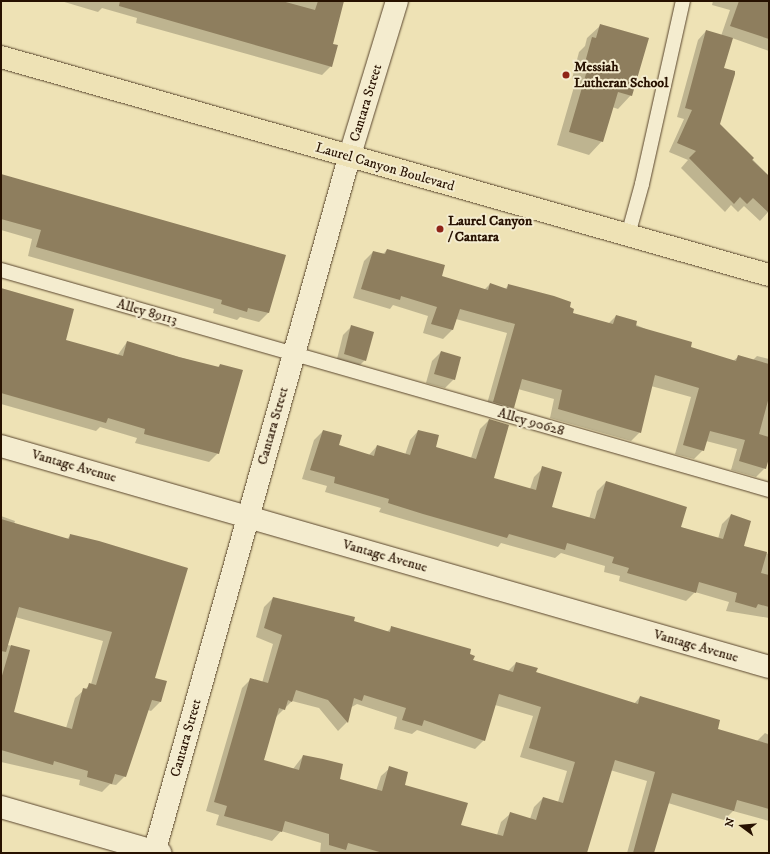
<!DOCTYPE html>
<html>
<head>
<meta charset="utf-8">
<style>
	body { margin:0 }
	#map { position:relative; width:770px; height:854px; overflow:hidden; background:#eee2b5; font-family:"IM FELL DW Pica",serif }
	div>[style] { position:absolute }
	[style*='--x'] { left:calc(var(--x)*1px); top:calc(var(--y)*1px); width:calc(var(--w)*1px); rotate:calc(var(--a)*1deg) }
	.shadow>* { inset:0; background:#0003 }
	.building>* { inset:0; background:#8e7e5e }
	.roads { filter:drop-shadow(0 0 1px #59452d) drop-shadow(0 0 1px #59452d) }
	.lane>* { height:14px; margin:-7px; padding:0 7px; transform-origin:7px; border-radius:7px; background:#f4eccf }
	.street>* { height:22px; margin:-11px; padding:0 11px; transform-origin:11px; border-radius:11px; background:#f4eccf }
	.primary>* { height:22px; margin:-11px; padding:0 11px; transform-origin:11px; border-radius:11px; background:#eee2b5 }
	.dots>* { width:11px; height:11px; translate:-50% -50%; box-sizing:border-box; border:2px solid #f4eccf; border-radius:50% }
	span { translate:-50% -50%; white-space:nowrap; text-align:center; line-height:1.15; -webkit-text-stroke:4px #f4eccf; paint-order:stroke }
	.poi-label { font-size:14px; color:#271100; font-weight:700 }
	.left { translate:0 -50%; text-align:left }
	.street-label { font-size:14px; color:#271100 }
	.frame { position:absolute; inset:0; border:2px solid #271100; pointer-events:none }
	.north { position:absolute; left:722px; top:806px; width:40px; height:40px; -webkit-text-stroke:3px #f4eccf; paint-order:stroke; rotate:286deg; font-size:11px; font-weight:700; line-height:16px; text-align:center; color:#271100 }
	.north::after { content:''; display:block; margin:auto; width:14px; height:18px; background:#271100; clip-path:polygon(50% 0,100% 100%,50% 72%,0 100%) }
</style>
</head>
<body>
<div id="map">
	<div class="shadow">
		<i style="clip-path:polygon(61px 1px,343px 1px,332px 44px,331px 66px,322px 75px,136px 23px,137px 18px,102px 8px,98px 12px)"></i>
		<i style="clip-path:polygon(713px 1px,769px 1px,769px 51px,732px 38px,723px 69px,719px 125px,769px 176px,769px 211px,760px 221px,744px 206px,738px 212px,731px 205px,725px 212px,681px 168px,688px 160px,669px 152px,684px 119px,677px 117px,698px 40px,706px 31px,721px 36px,730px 10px,712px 5px)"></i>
		<i style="clip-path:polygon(601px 25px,631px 95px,618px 109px,612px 107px,602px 141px,589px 155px,557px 145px,576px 80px,572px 79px,579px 52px,585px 46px,587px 38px)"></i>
		<i style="clip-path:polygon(1px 175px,284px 255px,268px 313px,259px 322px,240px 317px,237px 320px,213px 313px,214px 309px,28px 256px,32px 239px,1px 230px)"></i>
		<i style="clip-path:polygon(387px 250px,441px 277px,484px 290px,490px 284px,505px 289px,509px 285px,568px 308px,572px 314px,608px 324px,616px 316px,689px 348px,733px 361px,739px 356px,753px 360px,757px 356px,769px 359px,769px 454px,765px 468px,756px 477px,731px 470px,737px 449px,706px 441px,703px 450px,694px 459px,675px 454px,691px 397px,651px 386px,640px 432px,631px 441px,550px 418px,554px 399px,518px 389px,513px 408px,504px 416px,485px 411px,507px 333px,456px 319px,452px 330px,443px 339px,423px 333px,428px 316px,393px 305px,390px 309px,353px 298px,364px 261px,373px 252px,382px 255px)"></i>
		<i style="clip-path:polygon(1px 291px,65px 341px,117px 356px,127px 342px,217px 368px,220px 365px,218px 453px,209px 462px,135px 443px,137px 438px,100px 427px,96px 431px,1px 404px)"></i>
		<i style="clip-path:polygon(352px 326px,365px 360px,356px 369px,336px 363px,343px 335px)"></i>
		<i style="clip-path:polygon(441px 352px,454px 379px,445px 388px,426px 383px,432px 361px)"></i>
		<i style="clip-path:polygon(489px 420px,492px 479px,530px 489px,534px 477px,543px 468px,551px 508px,589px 519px,597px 491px,606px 482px,680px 527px,718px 539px,722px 524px,731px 515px,742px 546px,769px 554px,769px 618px,726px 611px,729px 602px,695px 592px,686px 601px,619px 581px,620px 576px,604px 572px,605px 566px,561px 553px,555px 558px,501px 543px,498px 547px,379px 512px,381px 508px,325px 492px,327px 486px,302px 479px,314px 440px,323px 431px,337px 446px,369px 455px,377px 446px,405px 455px,410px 440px,418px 431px,434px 447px,471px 458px,480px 429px)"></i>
		<i style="clip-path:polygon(1px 516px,15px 521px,14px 524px,67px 539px,71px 535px,154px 678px,160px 702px,151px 711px,148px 710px,125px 776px,116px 785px,110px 784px,102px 792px,79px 785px,80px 780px,1px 762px,1px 643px,29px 651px,13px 713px,66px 728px,75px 698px,91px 684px,103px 641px,15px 617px,1px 626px)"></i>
		<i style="clip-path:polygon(evenodd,273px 598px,387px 632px,392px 627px,468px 655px,472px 660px,508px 671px,516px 663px,535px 673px,634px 704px,640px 697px,716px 729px,756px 742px,765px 733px,769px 735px,769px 821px,733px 811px,724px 820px,668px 803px,653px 853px,627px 853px,647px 781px,610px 770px,586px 853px,320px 853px,321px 843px,281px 831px,272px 841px,216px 825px,219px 815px,206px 811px,242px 688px,251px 679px,262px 683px,273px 644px,256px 637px,264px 607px,273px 598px,292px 701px,319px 708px,338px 731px,347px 722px,350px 708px,357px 704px,397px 717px,394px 729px,412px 734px,417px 730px,475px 749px,484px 740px,495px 705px,533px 716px,520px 757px,567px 771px,558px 802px,543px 798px,534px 807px,530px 819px,510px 814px,501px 822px,497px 835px,460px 826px,404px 785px,390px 768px,381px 776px,376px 791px,338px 780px,303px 756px,293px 769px,263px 761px,275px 718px,292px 701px)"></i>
	</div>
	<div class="building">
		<i style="clip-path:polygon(120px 1px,282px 1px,315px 10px,318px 1px,344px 1px,333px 44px,338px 45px,332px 67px,119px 6px)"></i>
		<i style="clip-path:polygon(739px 1px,769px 1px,769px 39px,730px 26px)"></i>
		<i style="clip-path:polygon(600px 24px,649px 38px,632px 96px,618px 92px,603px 142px,569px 132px,588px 67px,584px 66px,592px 37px,596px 38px)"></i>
		<i style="clip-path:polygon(706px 30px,733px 38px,724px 68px,735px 71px,735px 74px,720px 124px,754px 158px,752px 160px,769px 176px,769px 213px,753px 198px,747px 204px,740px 197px,734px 204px,689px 158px,696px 151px,677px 143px,692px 110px,685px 108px)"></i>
		<i style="clip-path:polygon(1px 174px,286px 255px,269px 313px,248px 308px,247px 312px,221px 304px,222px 300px,36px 247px,41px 230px,1px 219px)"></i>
		<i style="clip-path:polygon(387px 249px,445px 265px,442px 276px,488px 290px,490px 283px,507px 289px,508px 284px,554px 296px,571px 302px,570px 307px,574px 309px,573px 313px,613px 324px,616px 315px,637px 321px,636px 326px,692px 342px,691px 347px,736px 361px,738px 355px,769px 364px,769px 397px,759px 434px,769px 437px,769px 458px,766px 469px,739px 461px,745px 440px,710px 431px,704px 451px,683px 445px,699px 388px,655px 375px,641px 433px,558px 409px,562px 390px,522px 379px,514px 408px,493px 402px,515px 324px,460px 309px,453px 330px,431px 324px,437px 307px,401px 296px,400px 300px,361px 289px,373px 251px,385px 254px)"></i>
		<i style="clip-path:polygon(1px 288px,74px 309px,66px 340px,123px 356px,127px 341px,179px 357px,219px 367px,220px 364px,243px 370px,219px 454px,144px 434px,145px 429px,108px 418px,106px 423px,1px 393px)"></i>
		<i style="clip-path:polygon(351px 325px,374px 332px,366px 361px,344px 354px)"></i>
		<i style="clip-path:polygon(441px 351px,461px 357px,455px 380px,434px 374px)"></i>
		<i style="clip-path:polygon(489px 419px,509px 425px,494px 478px,536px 490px,542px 466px,562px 472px,552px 507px,595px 519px,606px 481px,687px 507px,681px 527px,723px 539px,731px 514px,751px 521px,744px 546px,767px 552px,761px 573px,769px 575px,769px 607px,758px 604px,756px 608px,735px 602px,737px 593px,699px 582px,696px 593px,627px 573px,629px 568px,612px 563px,614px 557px,567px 543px,565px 550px,509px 534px,507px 538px,423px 514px,388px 503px,389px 499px,334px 483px,335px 477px,310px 470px,323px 430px,342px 435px,339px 445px,374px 456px,377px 445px,410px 455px,418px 430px,439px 435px,436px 447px,476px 459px)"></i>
		<i style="clip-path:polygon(1px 519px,69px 539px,70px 534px,99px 541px,188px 568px,155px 678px,167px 681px,161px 702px,152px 700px,126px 777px,115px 774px,112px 784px,87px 777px,88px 771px,54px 761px,53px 765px,1px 750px,1px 679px,11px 645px,30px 650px,14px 712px,72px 729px,83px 688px,87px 689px,89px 683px,96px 685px,112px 632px,19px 607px,6px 652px,1px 651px)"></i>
		<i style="clip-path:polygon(evenodd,273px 597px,355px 617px,354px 621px,390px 632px,391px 626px,471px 649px,470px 654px,475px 656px,473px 660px,513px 672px,516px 662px,538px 668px,536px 672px,638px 704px,640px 696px,720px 720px,718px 729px,769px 744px,769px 809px,737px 800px,734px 811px,672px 793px,654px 853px,633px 853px,655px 772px,615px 760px,587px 853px,383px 853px,348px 843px,346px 850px,329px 845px,329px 834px,285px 821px,282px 832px,224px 816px,227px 806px,214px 802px,250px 678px,268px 683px,282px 635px,264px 628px,273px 597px,296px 690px,328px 700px,348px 723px,354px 698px,362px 701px,364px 695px,406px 708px,402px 720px,422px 726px,424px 720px,485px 741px,499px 694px,541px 707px,529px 748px,575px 762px,563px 803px,543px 797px,536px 820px,510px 812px,503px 836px,461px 825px,468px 803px,405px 785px,408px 772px,389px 766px,382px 791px,340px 779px,343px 764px,323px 759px,303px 755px,299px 770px,264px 760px,279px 708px,285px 710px,288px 700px,292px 702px,296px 690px)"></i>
	</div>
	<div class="roads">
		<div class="lane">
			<i style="--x:628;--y:235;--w:53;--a:-74.6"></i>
			<i style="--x:642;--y:184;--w:188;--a:-77.4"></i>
			<i style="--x:1;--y:270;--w:799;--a:15.98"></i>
		</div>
		<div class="street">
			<i style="--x:1;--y:446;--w:799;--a:16.05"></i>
			<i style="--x:1;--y:807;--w:166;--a:16.1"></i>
			<i style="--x:154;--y:853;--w:722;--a:-74.33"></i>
			<i style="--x:349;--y:158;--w:164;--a:-73"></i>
		</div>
		<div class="primary">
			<i style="--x:1;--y:57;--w:798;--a:15.85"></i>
		</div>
	</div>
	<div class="dots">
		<i style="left:566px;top:75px;background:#8f2418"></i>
		<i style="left:440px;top:229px;background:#8f2418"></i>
	</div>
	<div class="poi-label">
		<span class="left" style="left:574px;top:75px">Messiah<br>Lutheran School</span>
		<span class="left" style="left:448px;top:229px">Laurel Canyon<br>/ Cantara</span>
	</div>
	<div class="street-label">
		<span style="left:366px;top:103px;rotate:-73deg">Cantara Street</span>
		<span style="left:385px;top:167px;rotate:16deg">Laurel Canyon Boulevard</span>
		<span style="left:147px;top:312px;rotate:16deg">Alley 89113</span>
		<span style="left:531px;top:422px;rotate:16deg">Alley 90628</span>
		<span style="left:273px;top:426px;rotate:-74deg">Cantara Street</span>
		<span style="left:74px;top:466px;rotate:16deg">Vantage Avenue</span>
		<span style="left:385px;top:556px;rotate:16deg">Vantage Avenue</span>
		<span style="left:696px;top:646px;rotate:16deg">Vantage Avenue</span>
		<span style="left:186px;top:738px;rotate:-74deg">Cantara Street</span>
	</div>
	<div class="frame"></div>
	<div class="north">N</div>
</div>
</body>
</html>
